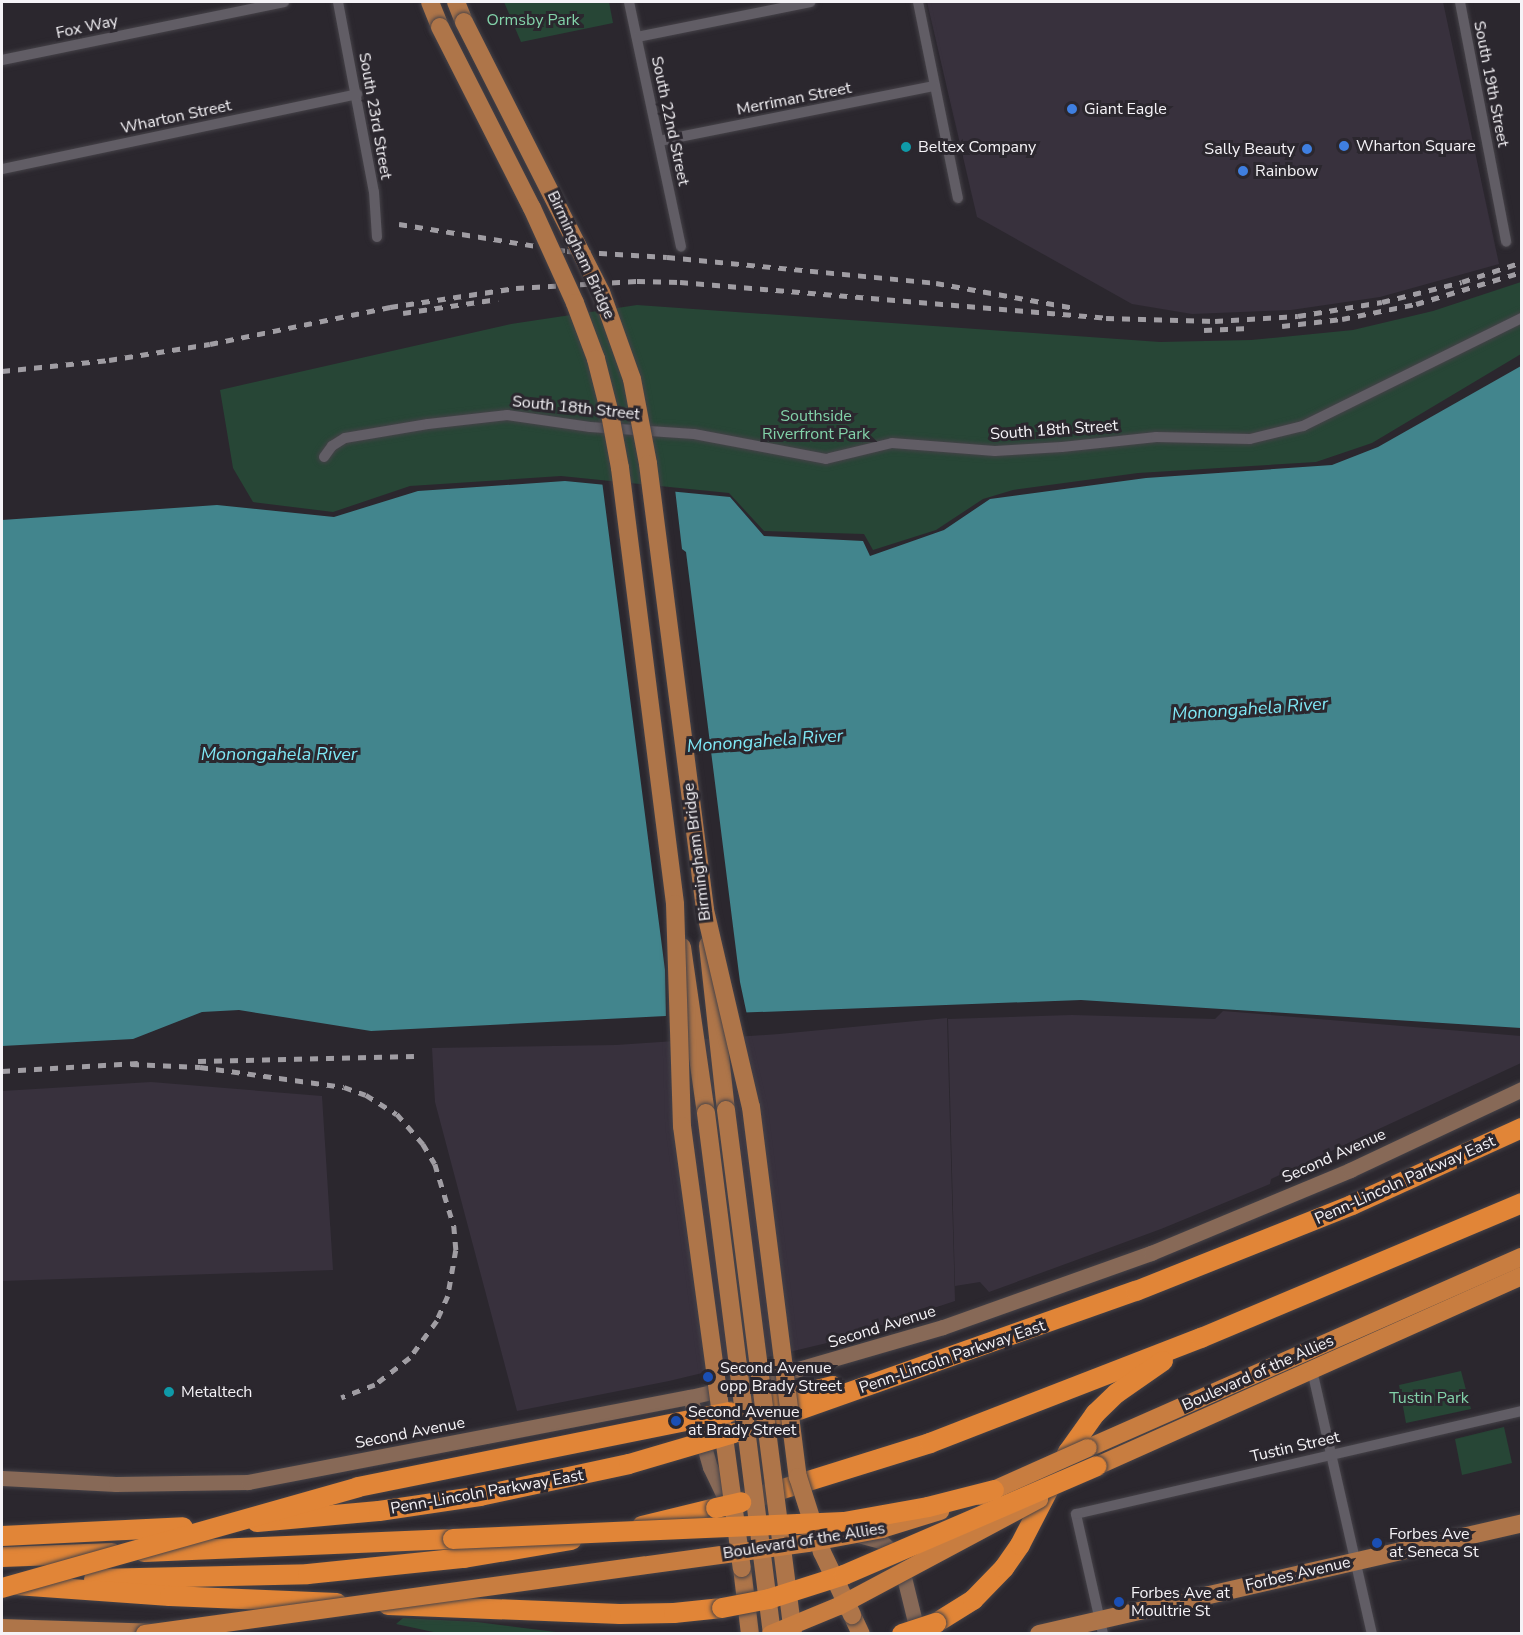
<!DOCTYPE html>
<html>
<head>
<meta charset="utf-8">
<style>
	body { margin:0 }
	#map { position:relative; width:1523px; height:1635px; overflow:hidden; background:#2b272e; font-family:"Nunito Sans",sans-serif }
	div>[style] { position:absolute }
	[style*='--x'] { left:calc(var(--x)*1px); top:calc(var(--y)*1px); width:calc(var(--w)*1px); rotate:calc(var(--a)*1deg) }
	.built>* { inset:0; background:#38313d }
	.green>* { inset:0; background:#274636 }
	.water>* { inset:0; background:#42858d }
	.pier>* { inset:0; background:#2b272e }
	.roads { filter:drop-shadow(0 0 2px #454248) drop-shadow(0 0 2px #454248) }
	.minor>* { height:10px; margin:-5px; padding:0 5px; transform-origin:5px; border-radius:5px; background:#615d65 }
	.secondary>* { height:15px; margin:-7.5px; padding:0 7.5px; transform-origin:7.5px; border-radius:7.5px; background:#876957 }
	.primary>* { height:18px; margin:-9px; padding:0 9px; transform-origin:9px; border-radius:9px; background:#ae7549 }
	.trunk>* { height:18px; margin:-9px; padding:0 9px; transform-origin:9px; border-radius:9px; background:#c87d40 }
	.motorway>* { height:20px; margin:-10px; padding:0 10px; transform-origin:10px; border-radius:10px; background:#e18537 }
	.rail>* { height:4.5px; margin-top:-2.25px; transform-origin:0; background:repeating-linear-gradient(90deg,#a09da3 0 8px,transparent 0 16px) }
	.bridges { filter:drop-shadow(0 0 2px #454248) drop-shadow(0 0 2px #454248) }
	.primary-bridge>* { height:18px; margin:-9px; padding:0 9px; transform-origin:9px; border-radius:9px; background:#ae7549 }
	.trunk-bridge>* { height:18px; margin:-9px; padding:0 9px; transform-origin:9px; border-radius:9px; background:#c87d40 }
	.motorway-bridge>* { height:20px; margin:-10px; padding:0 10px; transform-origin:10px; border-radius:10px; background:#e18537 }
	.dots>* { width:16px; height:16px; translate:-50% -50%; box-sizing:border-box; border:3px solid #2b272e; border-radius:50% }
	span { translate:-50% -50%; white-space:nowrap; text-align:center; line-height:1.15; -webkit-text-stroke:6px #2b272e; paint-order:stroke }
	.park-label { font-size:16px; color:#82d2a9 }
	.street-label { font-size:16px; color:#f5f3f7 }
	.poi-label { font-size:16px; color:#f5f3f7 }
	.left { translate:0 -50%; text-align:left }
	.right { translate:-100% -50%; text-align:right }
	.water-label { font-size:18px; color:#7fe8f6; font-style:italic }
	.frame { position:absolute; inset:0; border:3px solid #f5f3f7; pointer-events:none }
</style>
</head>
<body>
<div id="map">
	<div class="built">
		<i style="clip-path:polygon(927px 2px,1443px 2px,1499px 264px,1380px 297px,1291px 310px,1192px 314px,1132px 304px,977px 217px)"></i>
		<i style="clip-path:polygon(1223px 1011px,1521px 1036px,1521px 1063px,1271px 1179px,1270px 1184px,1161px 1229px,989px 1292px,980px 1282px,955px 1286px,948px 1019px,1072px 1015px,1215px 1019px)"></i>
		<i style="clip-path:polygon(947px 1018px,955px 1301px,831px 1342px,669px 1381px,517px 1411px,435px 1102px,432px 1048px,616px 1045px,779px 1034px)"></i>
		<i style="clip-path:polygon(151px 1082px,322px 1096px,333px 1270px,2px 1281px,2px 1091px)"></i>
	</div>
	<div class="green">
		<i style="clip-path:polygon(504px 2px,609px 2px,613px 23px,521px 42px)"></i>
		<i style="clip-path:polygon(1521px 282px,1521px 354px,1372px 443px,1316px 462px,1138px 473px,1013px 490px,983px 499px,936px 530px,873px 550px,864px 534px,764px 531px,729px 493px,561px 476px,410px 486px,333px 512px,253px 502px,233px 468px,220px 390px,511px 324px,637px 305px,1160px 342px,1251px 340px,1353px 330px,1433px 311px)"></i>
		<i style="clip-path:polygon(1461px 1371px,1471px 1409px,1406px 1423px,1399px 1385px)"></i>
		<i style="clip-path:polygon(1504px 1427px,1512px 1463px,1462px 1475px,1455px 1439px)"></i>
		<i style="clip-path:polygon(403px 1618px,477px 1622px,564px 1633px,438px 1633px,396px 1624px)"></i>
	</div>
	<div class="water">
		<i style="clip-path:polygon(1521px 366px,1521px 1028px,1081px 1000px,705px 1014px,371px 1031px,239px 1010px,202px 1012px,133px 1039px,2px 1046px,2px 520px,217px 505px,334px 517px,418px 491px,565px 481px,730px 497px,764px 536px,863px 541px,870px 556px,944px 530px,990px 499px,1146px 478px,1332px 465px,1378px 447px)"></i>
	</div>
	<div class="pier">
		<i style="clip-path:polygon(602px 481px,675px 489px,682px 549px,686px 552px,740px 982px,747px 1015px,666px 1019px,665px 970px)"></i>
	</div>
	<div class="roads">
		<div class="minor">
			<i style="--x:338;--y:2;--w:193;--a:79.3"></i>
			<i style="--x:374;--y:192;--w:45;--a:86.2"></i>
			<i style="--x:629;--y:2;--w:250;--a:78"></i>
			<i style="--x:918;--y:2;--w:200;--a:78.5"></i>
			<i style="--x:1460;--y:2;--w:244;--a:79.1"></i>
			<i style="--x:637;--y:37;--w:177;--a:-11.4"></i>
			<i style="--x:2;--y:60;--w:288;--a:-11.6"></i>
			<i style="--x:659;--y:141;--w:281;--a:-11.3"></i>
			<i style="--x:2;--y:169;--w:363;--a:-11.9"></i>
			<i style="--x:324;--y:457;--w:14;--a:-54"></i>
			<i style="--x:332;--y:446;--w:15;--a:-32"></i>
			<i style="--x:345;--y:438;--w:84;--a:-9.6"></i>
			<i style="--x:428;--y:424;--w:80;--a:-6.5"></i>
			<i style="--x:507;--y:415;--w:84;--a:8.2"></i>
			<i style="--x:590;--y:427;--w:104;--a:3.9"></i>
			<i style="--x:694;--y:434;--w:134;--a:10.7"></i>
			<i style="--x:826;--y:459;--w:68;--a:-13.6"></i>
			<i style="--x:892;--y:443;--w:103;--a:4.4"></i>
			<i style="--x:995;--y:451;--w:67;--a:-3.4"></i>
			<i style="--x:1062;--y:447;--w:95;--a:-6.1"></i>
			<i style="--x:1156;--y:437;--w:94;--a:1.2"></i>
			<i style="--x:1250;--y:439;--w:55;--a:-13.8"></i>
			<i style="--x:1303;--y:426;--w:244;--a:-26.3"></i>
			<i style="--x:1314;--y:1379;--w:262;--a:77.2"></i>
			<i style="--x:1103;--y:1634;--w:123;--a:-102.7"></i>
			<i style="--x:1076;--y:1514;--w:458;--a:-13"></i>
		</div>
		<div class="secondary">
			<i style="--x:690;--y:1397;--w:73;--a:74.1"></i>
			<i style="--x:710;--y:1467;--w:51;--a:64.4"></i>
			<i style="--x:2;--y:1478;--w:114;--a:3"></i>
			<i style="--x:116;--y:1484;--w:132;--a:-0.9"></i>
			<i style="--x:248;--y:1482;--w:450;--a:-10.9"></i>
			<i style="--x:690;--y:1397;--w:62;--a:-13.1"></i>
			<i style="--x:750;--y:1383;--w:201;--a:-16.2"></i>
			<i style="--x:943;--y:1327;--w:221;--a:-19.6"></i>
			<i style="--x:1151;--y:1253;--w:216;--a:-22.6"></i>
			<i style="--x:1350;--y:1170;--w:190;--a:-25.2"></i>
			<i style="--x:858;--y:1535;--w:24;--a:15"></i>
			<i style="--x:881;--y:1541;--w:18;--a:43"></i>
			<i style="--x:894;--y:1553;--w:22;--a:66"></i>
			<i style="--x:903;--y:1573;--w:63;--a:76.2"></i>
		</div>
		<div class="primary">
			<i style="--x:430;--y:2;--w:27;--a:68"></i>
			<i style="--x:456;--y:2;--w:22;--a:68"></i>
			<i style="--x:708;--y:945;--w:166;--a:83.8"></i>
			<i style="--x:682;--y:947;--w:168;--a:81.8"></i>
			<i style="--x:742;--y:1568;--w:66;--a:83.1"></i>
			<i style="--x:852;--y:1615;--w:21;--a:65"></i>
			<i style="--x:2;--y:1628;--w:158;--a:1.8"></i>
			<i style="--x:1039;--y:1634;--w:496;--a:-12.9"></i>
		</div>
		<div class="trunk">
			<i style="--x:1088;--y:1448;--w:474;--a:-23.8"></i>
			<i style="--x:1097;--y:1466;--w:466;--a:-24.1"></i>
		</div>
		<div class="motorway">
			<i style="--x:730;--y:1412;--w:106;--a:-14.2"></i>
			<i style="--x:734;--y:1433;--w:426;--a:-19.5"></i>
			<i style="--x:1136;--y:1291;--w:232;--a:-21.7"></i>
			<i style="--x:1352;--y:1205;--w:187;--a:-24.4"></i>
			<i style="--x:741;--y:1502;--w:198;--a:-17.3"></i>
			<i style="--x:930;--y:1443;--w:291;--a:-21.2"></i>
			<i style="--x:1201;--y:1338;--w:348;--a:-22.8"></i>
			<i style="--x:642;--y:1526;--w:76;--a:-13.7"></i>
			<i style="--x:144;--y:1552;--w:309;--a:-2.4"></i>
			<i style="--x:2;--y:1557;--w:110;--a:-2.1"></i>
			<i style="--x:94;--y:1579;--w:214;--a:-1.3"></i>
			<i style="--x:308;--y:1574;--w:157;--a:-5.9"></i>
			<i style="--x:464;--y:1558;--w:109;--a:-9.5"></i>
			<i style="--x:16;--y:1585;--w:154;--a:4.1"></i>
			<i style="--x:170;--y:1596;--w:167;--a:2.4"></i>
			<i style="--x:388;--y:1605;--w:232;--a:2.2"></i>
			<i style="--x:620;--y:1614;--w:54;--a:-1.1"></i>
			<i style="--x:674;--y:1613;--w:48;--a:-5.9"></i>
			<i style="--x:936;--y:1623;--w:44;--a:-31.9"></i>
			<i style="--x:973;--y:1600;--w:45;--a:-45.9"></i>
			<i style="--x:1004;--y:1568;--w:28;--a:-55"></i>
			<i style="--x:1020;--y:1545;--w:105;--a:-62.7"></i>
			<i style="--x:1068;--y:1452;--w:47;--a:-54.6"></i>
			<i style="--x:1095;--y:1414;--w:30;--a:-44"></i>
			<i style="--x:1117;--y:1393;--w:56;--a:-34.8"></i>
		</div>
	</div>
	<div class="rail">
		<i style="--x:399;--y:224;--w:170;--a:9.1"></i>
		<i style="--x:567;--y:251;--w:100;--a:3.4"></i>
		<i style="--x:667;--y:257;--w:270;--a:5.5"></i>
		<i style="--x:936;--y:283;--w:141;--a:10.2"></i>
		<i style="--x:403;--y:313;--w:96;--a:-8.4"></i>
		<i style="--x:1282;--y:326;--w:60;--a:-6.7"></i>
		<i style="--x:1342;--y:319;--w:76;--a:-11.5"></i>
		<i style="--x:1416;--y:304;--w:111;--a:-16.8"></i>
		<i style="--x:1204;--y:330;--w:45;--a:-2.5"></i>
		<i style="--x:2;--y:371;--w:108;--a:-5.9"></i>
		<i style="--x:109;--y:360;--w:102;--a:-9"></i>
		<i style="--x:210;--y:344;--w:184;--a:-11.6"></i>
		<i style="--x:390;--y:307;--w:127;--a:-8.6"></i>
		<i style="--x:516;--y:288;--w:121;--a:-3.3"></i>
		<i style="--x:637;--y:281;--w:43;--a:1.3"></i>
		<i style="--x:680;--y:282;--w:428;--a:4.8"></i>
		<i style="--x:1106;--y:318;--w:109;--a:1.6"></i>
		<i style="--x:1215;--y:321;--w:83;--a:-3.4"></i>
		<i style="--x:1298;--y:316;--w:85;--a:-9.5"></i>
		<i style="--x:1382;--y:302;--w:82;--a:-14"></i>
		<i style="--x:1462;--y:282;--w:63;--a:-18.4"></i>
		<i style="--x:198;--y:1061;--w:216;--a:-1.3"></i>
		<i style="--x:131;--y:1064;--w:69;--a:2.5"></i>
		<i style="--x:200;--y:1067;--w:145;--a:7.9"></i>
		<i style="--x:344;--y:1087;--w:23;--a:20"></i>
		<i style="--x:366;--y:1095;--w:36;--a:32"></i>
		<i style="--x:397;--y:1114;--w:40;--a:49"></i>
		<i style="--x:423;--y:1144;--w:23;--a:59"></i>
		<i style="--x:435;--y:1164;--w:65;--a:73"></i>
		<i style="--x:454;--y:1226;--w:24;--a:85"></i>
		<i style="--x:456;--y:1250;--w:47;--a:99.9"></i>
		<i style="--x:448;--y:1296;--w:27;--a:114"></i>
		<i style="--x:437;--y:1321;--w:46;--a:126.1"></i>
		<i style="--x:410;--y:1358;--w:44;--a:142.4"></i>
		<i style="--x:375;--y:1385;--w:36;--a:159"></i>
		<i style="--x:2;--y:1071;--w:136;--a:-3.4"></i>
	</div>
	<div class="bridges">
		<div class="primary-bridge">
			<i style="--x:464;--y:22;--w:303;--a:63.1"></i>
			<i style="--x:601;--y:292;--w:92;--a:70.4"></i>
			<i style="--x:632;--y:379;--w:86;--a:79.3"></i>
			<i style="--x:648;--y:464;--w:450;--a:82.7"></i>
			<i style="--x:705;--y:910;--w:202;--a:76.9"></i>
			<i style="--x:751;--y:1107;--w:373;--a:82.8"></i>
			<i style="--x:798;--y:1477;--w:79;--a:72.3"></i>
			<i style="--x:822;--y:1552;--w:70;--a:64.5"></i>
			<i style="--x:440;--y:27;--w:203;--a:63.1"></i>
			<i style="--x:532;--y:208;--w:104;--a:65.6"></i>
			<i style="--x:575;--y:303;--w:60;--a:69.4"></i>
			<i style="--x:596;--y:359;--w:57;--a:75.7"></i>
			<i style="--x:610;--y:414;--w:55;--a:79.5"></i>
			<i style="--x:620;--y:468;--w:439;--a:82.8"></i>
			<i style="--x:675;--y:904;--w:222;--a:88.2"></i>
			<i style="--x:682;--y:1126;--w:446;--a:82.3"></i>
			<i style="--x:726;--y:1110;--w:528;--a:82.71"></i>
			<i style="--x:706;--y:1113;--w:525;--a:82.78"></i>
		</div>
		<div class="trunk-bridge">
			<i style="--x:980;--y:1496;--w:118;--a:-24"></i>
			<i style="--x:145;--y:1634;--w:669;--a:-7.82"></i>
			<i style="--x:808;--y:1543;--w:75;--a:-10.7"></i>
			<i style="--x:882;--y:1529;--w:61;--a:-17.2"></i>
			<i style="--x:771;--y:1634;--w:74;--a:-22.4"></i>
			<i style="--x:839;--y:1606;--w:227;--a:-28.1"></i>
		</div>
		<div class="motorway-bridge">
			<i style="--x:716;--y:1508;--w:26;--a:-13"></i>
			<i style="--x:257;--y:1522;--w:122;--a:-5.2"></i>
			<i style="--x:379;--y:1511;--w:102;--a:-8.4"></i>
			<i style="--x:480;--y:1496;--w:152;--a:-12.1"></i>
			<i style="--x:629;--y:1464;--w:109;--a:-16.4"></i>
			<i style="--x:2;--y:1536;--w:181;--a:-2.8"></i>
			<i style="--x:453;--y:1539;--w:391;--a:-2.5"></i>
			<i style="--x:844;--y:1522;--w:85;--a:-10.1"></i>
			<i style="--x:928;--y:1507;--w:68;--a:-14.4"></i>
			<i style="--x:2;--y:1588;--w:370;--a:-15.8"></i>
			<i style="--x:358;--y:1487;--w:379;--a:-11.4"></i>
			<i style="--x:722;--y:1608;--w:48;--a:-10.8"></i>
			<i style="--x:769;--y:1599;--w:79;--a:-17.7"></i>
			<i style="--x:844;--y:1575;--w:275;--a:-23.3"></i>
			<i style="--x:902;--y:1634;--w:36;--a:-18"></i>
		</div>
	</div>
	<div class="dots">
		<i style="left:1072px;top:109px;background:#3f7fe0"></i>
		<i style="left:1344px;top:146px;background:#3f7fe0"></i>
		<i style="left:906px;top:147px;background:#0f9aa8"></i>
		<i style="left:1307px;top:149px;background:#3f7fe0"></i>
		<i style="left:1243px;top:171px;background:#3f7fe0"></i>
		<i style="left:708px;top:1377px;background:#1a4fb4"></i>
		<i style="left:169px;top:1392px;background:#0f9aa8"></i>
		<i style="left:676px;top:1421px;background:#1a4fb4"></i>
		<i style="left:1377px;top:1543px;background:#1a4fb4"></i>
		<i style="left:1119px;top:1602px;background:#1a4fb4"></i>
	</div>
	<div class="park-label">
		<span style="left:533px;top:20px">Ormsby Park</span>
		<span style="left:816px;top:425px">Southside<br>Riverfront Park</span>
		<span style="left:1429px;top:1398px">Tustin Park</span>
	</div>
	<div class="street-label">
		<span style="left:87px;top:27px;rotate:-12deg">Fox Way</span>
		<span style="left:1491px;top:84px;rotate:79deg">South 19th Street</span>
		<span style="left:794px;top:99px;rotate:-11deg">Merriman Street</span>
		<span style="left:375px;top:116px;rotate:80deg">South 23rd Street</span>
		<span style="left:176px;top:117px;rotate:-12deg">Wharton Street</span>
		<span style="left:670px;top:121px;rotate:78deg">South 22nd Street</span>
		<span style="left:581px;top:255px;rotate:65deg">Birmingham Bridge</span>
		<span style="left:576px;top:408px;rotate:6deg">South 18th Street</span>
		<span style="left:1054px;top:430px;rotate:-4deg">South 18th Street</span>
		<span style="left:697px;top:852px;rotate:-97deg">Birmingham Bridge</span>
		<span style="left:1334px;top:1156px;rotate:-24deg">Second Avenue</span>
		<span style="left:1405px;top:1180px;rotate:-24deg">Penn-Lincoln Parkway East</span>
		<span style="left:882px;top:1327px;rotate:-17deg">Second Avenue</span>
		<span style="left:952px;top:1357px;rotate:-19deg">Penn-Lincoln Parkway East</span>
		<span style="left:1258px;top:1373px;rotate:-24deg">Boulevard of the Allies</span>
		<span style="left:410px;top:1433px;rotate:-11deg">Second Avenue</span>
		<span style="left:1295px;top:1447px;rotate:-13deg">Tustin Street</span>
		<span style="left:487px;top:1492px;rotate:-10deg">Penn-Lincoln Parkway East</span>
		<span style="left:804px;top:1541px;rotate:-9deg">Boulevard of the Allies</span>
		<span style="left:1298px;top:1574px;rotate:-13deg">Forbes Avenue</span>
	</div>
	<div class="poi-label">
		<span class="left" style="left:1084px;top:109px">Giant Eagle</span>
		<span class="left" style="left:1356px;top:146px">Wharton Square</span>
		<span class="left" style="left:918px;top:147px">Beltex Company</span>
		<span class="right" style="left:1295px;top:149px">Sally Beauty</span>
		<span class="left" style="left:1255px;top:171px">Rainbow</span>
		<span class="left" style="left:720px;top:1377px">Second Avenue<br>opp Brady Street</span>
		<span class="left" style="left:181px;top:1392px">Metaltech</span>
		<span class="left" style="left:688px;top:1421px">Second Avenue<br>at Brady Street</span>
		<span class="left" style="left:1389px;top:1543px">Forbes Ave<br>at Seneca St</span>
		<span class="left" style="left:1131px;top:1602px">Forbes Ave at<br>Moultrie St</span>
	</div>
	<div class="water-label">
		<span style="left:1250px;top:709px;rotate:-4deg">Monongahela River</span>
		<span style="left:765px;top:741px;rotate:-4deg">Monongahela River</span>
		<span style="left:279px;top:754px">Monongahela River</span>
	</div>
	<div class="frame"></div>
</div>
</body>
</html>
